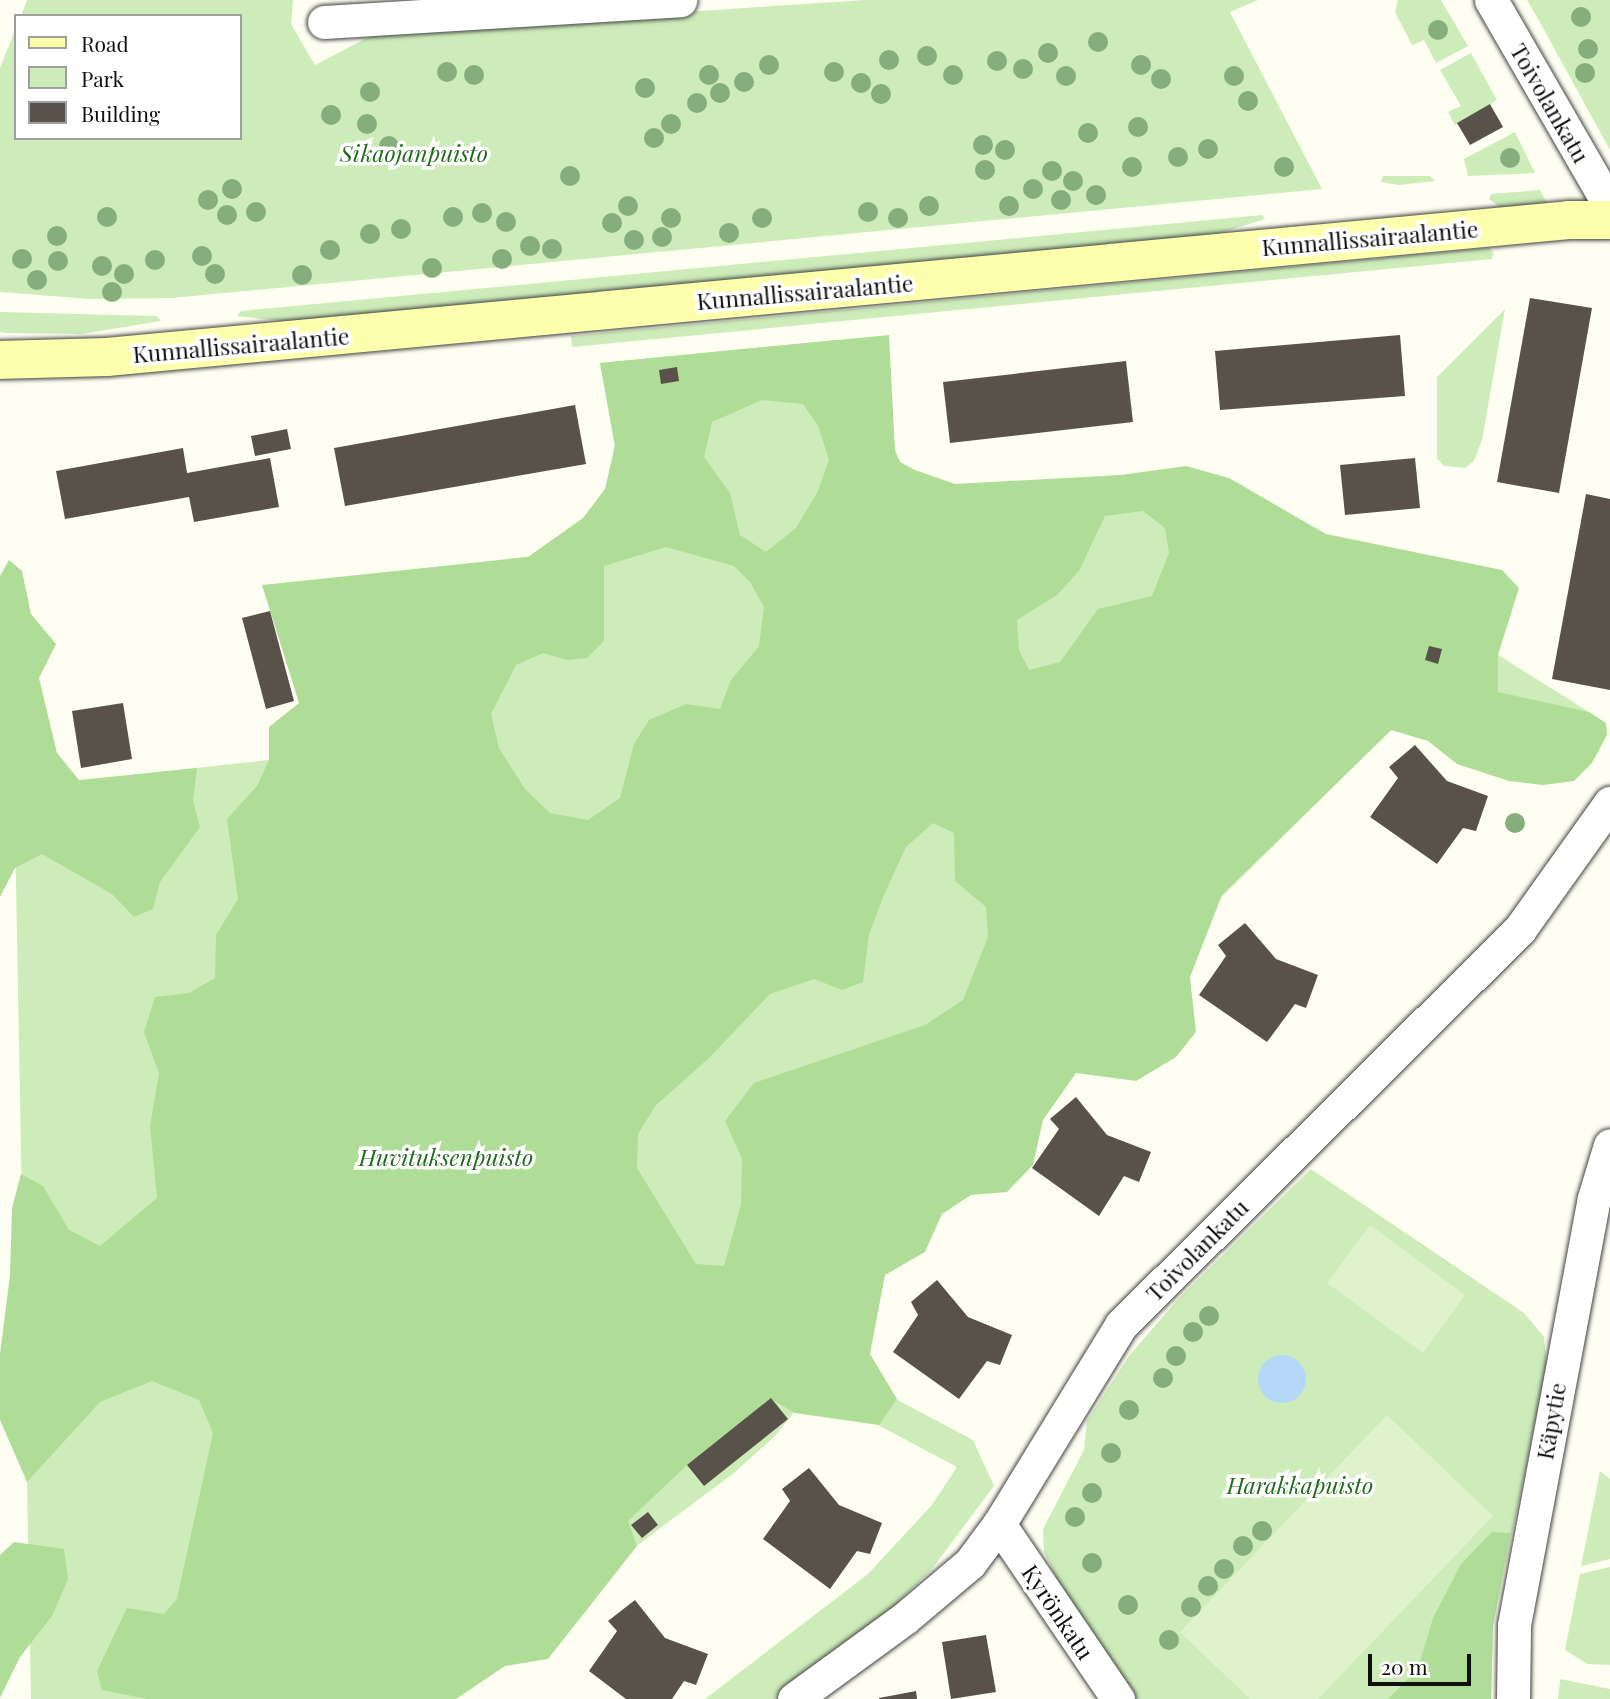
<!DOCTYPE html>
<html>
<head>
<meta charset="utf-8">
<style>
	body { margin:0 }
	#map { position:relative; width:1610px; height:1699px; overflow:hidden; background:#fffef2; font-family:"Playfair Display",serif }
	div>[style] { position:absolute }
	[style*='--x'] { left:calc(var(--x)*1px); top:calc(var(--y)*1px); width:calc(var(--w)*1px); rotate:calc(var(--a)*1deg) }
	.green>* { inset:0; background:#cdecba }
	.forest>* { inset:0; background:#afdd98 }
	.pitch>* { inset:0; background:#e0f2cc }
	.water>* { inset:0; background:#b5d7f8 }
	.round { border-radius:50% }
	.building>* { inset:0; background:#59524b }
	.roads { filter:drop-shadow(0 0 2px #434343) drop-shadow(0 0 2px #434343) }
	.street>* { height:33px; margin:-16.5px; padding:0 16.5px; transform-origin:16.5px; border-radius:16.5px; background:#fff }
	.secondary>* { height:38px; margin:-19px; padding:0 19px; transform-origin:19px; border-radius:19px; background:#feffad }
	.trees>* { width:20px; height:20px; margin:-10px; border-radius:50%; background:#86ad7c }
	span { translate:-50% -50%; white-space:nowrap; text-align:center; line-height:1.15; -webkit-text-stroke:7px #fff; paint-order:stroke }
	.street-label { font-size:23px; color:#101010 }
	.park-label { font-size:23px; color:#236b1c; font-style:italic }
	.legend { position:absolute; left:14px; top:14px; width:228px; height:126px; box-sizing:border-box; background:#fff; border:2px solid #9f9f9f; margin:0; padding:9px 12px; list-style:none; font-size:21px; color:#101010 }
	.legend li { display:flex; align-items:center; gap:14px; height:35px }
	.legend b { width:35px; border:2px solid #9f9f9f }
	.scale { position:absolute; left:1368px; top:1654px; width:103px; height:32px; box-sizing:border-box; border:4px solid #101010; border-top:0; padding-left:9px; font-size:21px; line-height:24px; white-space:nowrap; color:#101010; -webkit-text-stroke:5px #fff; paint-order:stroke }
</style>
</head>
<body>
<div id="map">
	<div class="green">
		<i style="clip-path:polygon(27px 0,293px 0,291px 24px,315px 65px,378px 32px,865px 0,1258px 0,1230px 12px,1322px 189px,172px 298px,90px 299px,0 292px,0 68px,16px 28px,16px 138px,240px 138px,240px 16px,21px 16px)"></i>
		<i style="clip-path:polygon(1398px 0,1441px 0,1468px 46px,1436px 63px,1424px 40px,1412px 45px,1395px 12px)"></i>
		<i style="clip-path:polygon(1527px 0,1610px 0,1610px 150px,1537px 17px)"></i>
		<i style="clip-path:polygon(1471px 53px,1497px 100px,1455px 125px,1448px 112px,1461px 106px,1440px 70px)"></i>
		<i style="clip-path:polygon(1515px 132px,1535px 173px,1468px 176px,1464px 159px)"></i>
		<i style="clip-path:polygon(1383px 176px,1430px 176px,1435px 181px,1399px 185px,1381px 182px)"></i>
		<i style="clip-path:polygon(1540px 190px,1548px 205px,1501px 208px,1489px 199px,1491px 194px)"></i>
		<i style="clip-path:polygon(1262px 215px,1265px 219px,1201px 239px,291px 322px,237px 316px,241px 311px)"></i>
		<i style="clip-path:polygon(1489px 248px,1493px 252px,1492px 259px,572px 347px,571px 336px)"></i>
		<i style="clip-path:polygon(1505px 309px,1482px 440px,1474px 461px,1465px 468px,1444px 466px,1437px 458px,1437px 377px)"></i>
		<i style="clip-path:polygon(0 312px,156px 316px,161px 321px,81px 334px,6px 333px,0 332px)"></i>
		<i style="clip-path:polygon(836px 340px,875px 484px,1163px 491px,1498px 655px,1589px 712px,1556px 764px,1434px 688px,949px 1165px,828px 1363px,973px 1440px,994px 1486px,932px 1569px,896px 1604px,774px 1699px,705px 1699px,868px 1574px,931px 1506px,957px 1467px,812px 1390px,776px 1435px,734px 1473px,432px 1699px,31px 1699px,14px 772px,0 670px,41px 785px,305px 756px,286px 584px,632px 545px,600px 363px)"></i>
		<i style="clip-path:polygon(1311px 1169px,1524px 1313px,1544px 1337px,1547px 1366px,1493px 1626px,1491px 1699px,1128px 1699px,1050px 1580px,1056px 1576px,1044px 1552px,1043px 1529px,1084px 1450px,1087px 1421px,1129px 1356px,1179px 1298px)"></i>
		<i style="clip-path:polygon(1600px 1471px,1610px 1479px,1610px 1559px,1581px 1566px)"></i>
		<i style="clip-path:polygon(1610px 1567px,1610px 1665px,1587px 1664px,1565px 1650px,1580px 1574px)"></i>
		<i style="clip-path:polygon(1560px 1679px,1610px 1689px,1610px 1699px,1558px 1699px)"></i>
	</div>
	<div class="forest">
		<i style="clip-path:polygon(evenodd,889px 335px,895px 450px,900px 462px,915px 470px,955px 484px,1121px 475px,1186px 466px,1229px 478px,1326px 534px,1502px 570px,1519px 588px,1498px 655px,1498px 692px,1589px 712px,1606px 723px,1607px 735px,1592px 763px,1574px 781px,1543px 785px,1509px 781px,1457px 764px,1428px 741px,1391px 730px,1222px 895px,1190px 977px,1196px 1032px,1176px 1057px,1136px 1081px,1076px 1073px,1043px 1120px,1033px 1165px,1007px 1192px,971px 1195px,942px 1214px,925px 1252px,885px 1275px,870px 1354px,897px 1399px,879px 1425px,795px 1413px,771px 1399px,687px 1465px,628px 1521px,637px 1546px,548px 1659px,505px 1666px,456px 1699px,147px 1699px,102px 1690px,97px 1671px,127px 1608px,164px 1614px,177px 1599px,213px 1433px,199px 1400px,152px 1381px,100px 1402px,27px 1482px,0 1420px,0 1354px,10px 1275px,12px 1208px,21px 1174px,43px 1186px,69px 1230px,100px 1246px,157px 1198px,150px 1126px,159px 1073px,144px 1032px,155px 997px,189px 993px,215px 978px,216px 935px,238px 899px,227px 819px,257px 786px,269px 760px,269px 727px,299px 703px,262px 585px,528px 557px,583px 518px,605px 489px,615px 445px,600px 363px,889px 335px,762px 400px,803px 404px,818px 426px,829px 460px,818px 491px,796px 528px,766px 552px,740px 535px,730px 493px,704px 457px,712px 422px,762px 400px,889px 335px,1143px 511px,1165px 528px,1169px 553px,1152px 596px,1098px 609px,1060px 662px,1029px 670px,1019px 650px,1017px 620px,1057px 595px,1079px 571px,1105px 516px,1143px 511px,889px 335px,666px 547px,734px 566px,750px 582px,764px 607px,759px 646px,731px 680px,720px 709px,686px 704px,649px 720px,634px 744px,620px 798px,588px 820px,550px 813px,525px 789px,499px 748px,491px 714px,516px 665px,543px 653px,567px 660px,587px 658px,604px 641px,604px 566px,666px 547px,889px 335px,933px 823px,954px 833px,955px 881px,986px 907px,988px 937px,963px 1000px,925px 1025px,754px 1083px,725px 1121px,742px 1159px,741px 1204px,724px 1266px,696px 1264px,637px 1168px,638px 1134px,656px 1105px,709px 1058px,770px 994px,814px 979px,842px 990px,863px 982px,869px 935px,883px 897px,906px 847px,933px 823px)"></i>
		<i style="clip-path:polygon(9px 560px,22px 571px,31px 614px,56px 644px,39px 678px,57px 753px,79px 780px,197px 768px,193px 801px,200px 827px,160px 882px,153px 909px,134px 917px,112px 894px,42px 854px,15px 868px,0 897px,0 576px)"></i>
		<i style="clip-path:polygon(1492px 1532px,1510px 1533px,1493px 1626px,1491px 1699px,1388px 1699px,1418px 1668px,1433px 1618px,1461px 1564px)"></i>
		<i style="clip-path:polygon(14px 1542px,64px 1549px,68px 1579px,52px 1616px,20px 1657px,0 1698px,0 1555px)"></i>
	</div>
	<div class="pitch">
		<i style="clip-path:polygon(1370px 1225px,1465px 1295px,1423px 1353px,1327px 1283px)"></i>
		<i style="clip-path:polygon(1387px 1415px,1493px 1516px,1318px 1699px,1250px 1699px,1180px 1632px)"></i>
	</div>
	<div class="water">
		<i class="round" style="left:1258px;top:1355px;width:48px;height:48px"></i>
	</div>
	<div class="building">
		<i style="clip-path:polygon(1490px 104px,1503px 127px,1470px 145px,1457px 123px)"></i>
		<i style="clip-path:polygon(1530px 298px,1592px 308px,1559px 493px,1497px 482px)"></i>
		<i style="clip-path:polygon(1400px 335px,1405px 396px,1220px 410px,1215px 351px)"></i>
		<i style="clip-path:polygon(1126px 361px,1133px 422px,950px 443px,943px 382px)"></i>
		<i style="clip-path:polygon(677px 367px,679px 381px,661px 384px,659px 370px)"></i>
		<i style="clip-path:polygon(575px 405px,586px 464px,345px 506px,334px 448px)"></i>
		<i style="clip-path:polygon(287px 429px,291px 449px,255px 456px,251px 436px)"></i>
		<i style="clip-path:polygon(183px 448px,187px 473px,270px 458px,279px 507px,194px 522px,189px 497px,65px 519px,56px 471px)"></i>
		<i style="clip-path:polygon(1415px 458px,1420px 508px,1345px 515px,1340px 465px)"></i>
		<i style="clip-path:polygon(1586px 494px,1610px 499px,1610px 690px,1552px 679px)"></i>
		<i style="clip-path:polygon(270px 611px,294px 701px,266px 709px,242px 618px)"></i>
		<i style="clip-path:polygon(1429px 646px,1442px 649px,1438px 664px,1425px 660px)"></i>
		<i style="clip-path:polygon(123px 703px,132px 759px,81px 768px,72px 711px)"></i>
		<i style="clip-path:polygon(1415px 745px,1447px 781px,1488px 796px,1476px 831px,1463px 828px,1437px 864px,1370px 817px,1398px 778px,1389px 767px)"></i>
		<i style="clip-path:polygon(1245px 923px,1276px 959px,1318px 975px,1306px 1008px,1295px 1004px,1267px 1042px,1199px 995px,1226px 956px,1218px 945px)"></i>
		<i style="clip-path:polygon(1076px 1097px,1107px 1135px,1151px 1152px,1139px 1182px,1124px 1176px,1099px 1216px,1032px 1168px,1059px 1129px,1050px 1119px)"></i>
		<i style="clip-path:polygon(937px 1280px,968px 1317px,1012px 1335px,1000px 1365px,987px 1361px,959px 1399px,893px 1352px,918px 1315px,911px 1302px)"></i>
		<i style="clip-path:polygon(771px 1398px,788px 1419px,704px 1486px,687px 1465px)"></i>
		<i style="clip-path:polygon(809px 1468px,839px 1505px,882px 1523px,870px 1554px,857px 1551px,830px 1589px,763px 1539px,790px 1501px,782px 1489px)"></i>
		<i style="clip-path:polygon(648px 1512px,658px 1525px,642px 1538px,631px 1525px)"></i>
		<i style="clip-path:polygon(635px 1600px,665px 1638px,708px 1654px,696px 1685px,684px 1681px,672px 1699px,626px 1699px,589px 1671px,617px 1631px,608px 1621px)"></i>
		<i style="clip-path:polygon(986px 1635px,996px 1692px,951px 1699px,942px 1642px)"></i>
		<i style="clip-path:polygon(916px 1691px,917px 1699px,879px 1699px,879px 1698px)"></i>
	</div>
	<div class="roads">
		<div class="street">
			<i style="--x:1491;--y:0;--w:238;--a:60"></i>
			<i style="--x:324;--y:22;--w:357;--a:-3.5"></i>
			<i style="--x:999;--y:1524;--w:212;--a:55.8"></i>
			<i style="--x:794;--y:1699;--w:137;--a:-36.1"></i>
			<i style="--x:905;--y:1618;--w:85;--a:-40.2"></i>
			<i style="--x:970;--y:1563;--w:49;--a:-53.4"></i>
			<i style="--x:999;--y:1524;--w:233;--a:-58.5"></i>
			<i style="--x:1121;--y:1325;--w:562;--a:-44.78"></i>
			<i style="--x:1520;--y:929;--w:155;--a:-54.5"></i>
			<i style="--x:1513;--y:1699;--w:74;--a:-89.2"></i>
			<i style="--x:1514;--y:1625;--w:434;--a:-79.4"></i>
			<i style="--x:1594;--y:1198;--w:55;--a:-73.2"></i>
		</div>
		<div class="secondary">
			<i style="--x:0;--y:360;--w:107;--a:-1.6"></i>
			<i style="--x:107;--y:357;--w:1468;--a:-5.35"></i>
			<i style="--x:1569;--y:220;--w:41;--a:0"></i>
		</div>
	</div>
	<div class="trees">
		<i style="left:1581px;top:17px"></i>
		<i style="left:1438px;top:30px"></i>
		<i style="left:1098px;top:42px"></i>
		<i style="left:1588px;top:49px"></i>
		<i style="left:1048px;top:53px"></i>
		<i style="left:927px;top:56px"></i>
		<i style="left:889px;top:60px"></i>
		<i style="left:997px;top:61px"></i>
		<i style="left:769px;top:65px"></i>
		<i style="left:1141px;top:65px"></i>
		<i style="left:1023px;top:69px"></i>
		<i style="left:447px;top:72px"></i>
		<i style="left:834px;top:72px"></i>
		<i style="left:1585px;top:73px"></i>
		<i style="left:474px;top:75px"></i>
		<i style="left:709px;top:75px"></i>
		<i style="left:953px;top:75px"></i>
		<i style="left:1066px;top:76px"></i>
		<i style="left:1234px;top:76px"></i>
		<i style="left:1161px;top:79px"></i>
		<i style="left:744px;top:82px"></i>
		<i style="left:861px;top:83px"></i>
		<i style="left:645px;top:88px"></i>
		<i style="left:370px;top:92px"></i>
		<i style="left:720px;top:93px"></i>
		<i style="left:881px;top:94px"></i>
		<i style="left:1248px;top:101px"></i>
		<i style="left:697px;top:103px"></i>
		<i style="left:331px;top:115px"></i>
		<i style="left:367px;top:124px"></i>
		<i style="left:671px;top:124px"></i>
		<i style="left:1138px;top:127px"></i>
		<i style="left:1088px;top:133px"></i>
		<i style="left:654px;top:138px"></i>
		<i style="left:983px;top:145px"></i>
		<i style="left:389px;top:146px"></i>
		<i style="left:1208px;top:149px"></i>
		<i style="left:1005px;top:150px"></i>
		<i style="left:1178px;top:157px"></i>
		<i style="left:1510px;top:158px"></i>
		<i style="left:1132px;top:167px"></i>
		<i style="left:1284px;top:167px"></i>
		<i style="left:985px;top:170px"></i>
		<i style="left:1052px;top:171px"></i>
		<i style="left:570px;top:176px"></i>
		<i style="left:1073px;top:181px"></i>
		<i style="left:232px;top:189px"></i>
		<i style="left:1033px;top:189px"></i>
		<i style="left:1096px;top:195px"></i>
		<i style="left:208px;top:200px"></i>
		<i style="left:1061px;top:200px"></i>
		<i style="left:628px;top:206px"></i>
		<i style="left:929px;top:206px"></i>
		<i style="left:1009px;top:206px"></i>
		<i style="left:256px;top:212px"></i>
		<i style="left:868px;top:212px"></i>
		<i style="left:482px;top:213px"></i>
		<i style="left:227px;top:215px"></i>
		<i style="left:107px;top:217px"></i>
		<i style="left:453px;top:217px"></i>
		<i style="left:671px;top:218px"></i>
		<i style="left:762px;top:218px"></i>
		<i style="left:898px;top:218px"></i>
		<i style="left:506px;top:222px"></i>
		<i style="left:612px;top:223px"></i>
		<i style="left:401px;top:229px"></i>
		<i style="left:729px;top:233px"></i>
		<i style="left:370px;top:234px"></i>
		<i style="left:57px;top:236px"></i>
		<i style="left:662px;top:237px"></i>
		<i style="left:634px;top:240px"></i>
		<i style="left:530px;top:246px"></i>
		<i style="left:552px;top:249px"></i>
		<i style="left:330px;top:250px"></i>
		<i style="left:202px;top:256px"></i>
		<i style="left:22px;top:259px"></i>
		<i style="left:502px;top:259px"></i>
		<i style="left:155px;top:260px"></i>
		<i style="left:58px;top:261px"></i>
		<i style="left:102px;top:266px"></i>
		<i style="left:432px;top:268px"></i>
		<i style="left:124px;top:274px"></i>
		<i style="left:215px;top:274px"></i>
		<i style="left:302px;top:275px"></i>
		<i style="left:37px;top:280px"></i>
		<i style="left:112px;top:292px"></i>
		<i style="left:1515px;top:823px"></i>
		<i style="left:1209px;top:1316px"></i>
		<i style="left:1193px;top:1332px"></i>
		<i style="left:1176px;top:1356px"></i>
		<i style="left:1163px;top:1378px"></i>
		<i style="left:1129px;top:1410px"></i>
		<i style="left:1111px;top:1453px"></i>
		<i style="left:1092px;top:1493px"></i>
		<i style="left:1075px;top:1517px"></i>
		<i style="left:1262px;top:1531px"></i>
		<i style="left:1243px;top:1546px"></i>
		<i style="left:1092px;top:1563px"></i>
		<i style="left:1224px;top:1569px"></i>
		<i style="left:1208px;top:1586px"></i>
		<i style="left:1128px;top:1605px"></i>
		<i style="left:1191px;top:1607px"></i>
		<i style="left:1169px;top:1640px"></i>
	</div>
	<div class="street-label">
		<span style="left:1550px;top:103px;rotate:60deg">Toivolankatu</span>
		<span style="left:1370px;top:238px;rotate:-5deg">Kunnallissairaalantie</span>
		<span style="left:805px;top:292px;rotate:-5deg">Kunnallissairaalantie</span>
		<span style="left:241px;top:345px;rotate:-5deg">Kunnallissairaalantie</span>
		<span style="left:1197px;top:1250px;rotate:-45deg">Toivolankatu</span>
		<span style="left:1551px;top:1421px;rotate:-80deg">Käpytie</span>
		<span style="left:1058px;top:1612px;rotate:56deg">Kyrönkatu</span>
	</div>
	<div class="park-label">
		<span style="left:414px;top:153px">Sikaojanpuisto</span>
		<span style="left:446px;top:1157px">Huvituksenpuisto</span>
		<span style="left:1300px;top:1485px">Harakkapuisto</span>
	</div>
	<ul class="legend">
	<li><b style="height:9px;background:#feffad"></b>Road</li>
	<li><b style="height:19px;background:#cdecba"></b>Park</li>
	<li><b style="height:19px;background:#59524b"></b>Building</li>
	</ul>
	<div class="scale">20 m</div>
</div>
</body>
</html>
